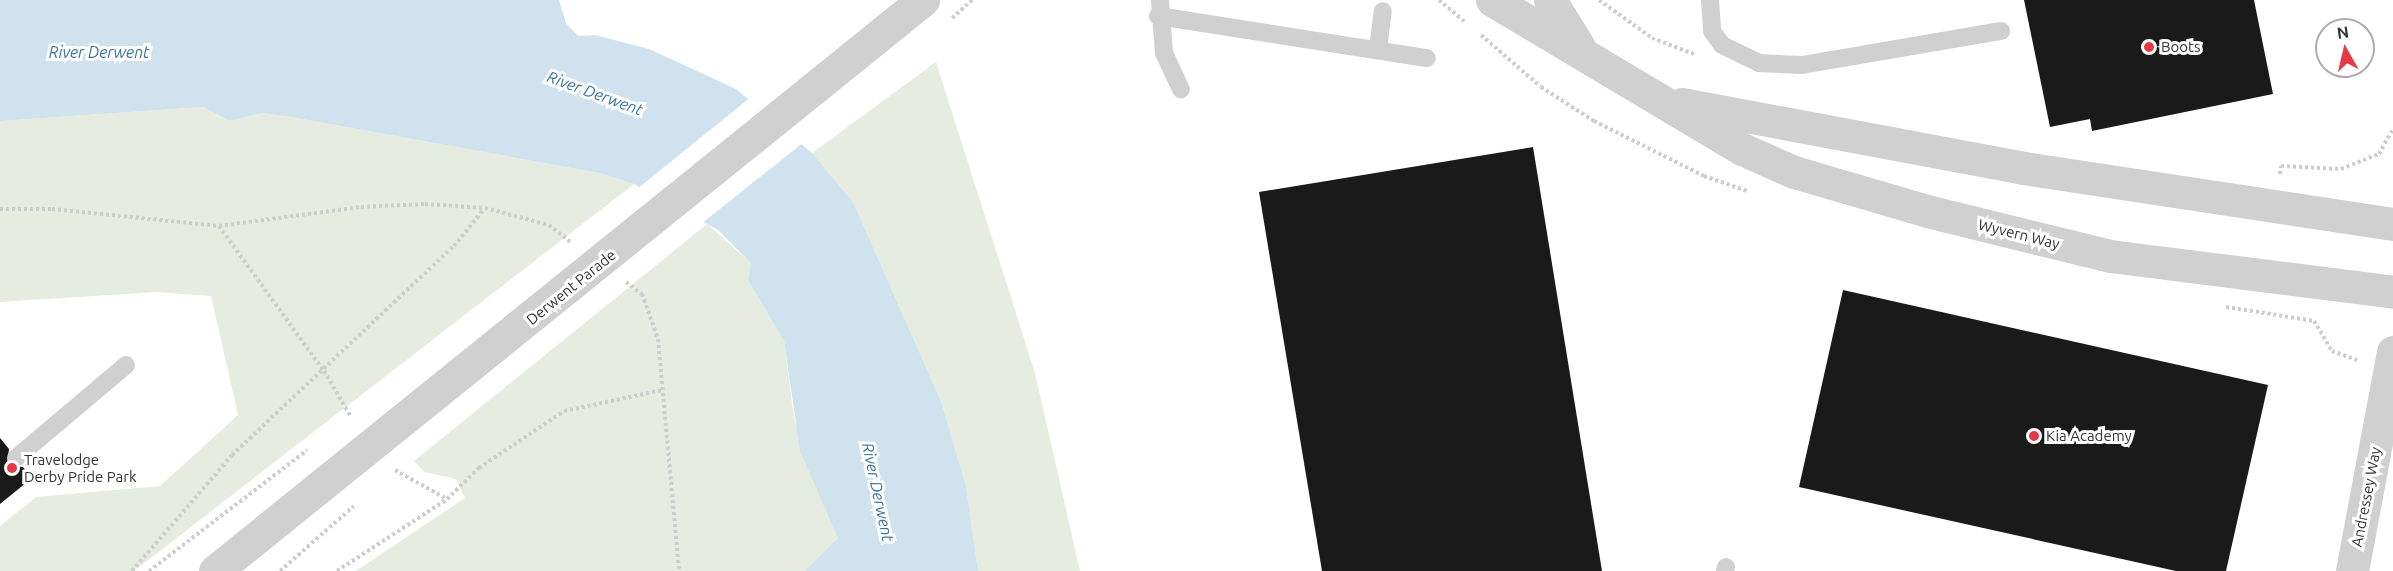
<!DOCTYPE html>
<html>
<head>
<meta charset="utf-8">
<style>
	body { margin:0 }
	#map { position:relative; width:2393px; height:571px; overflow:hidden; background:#fff; font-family:Ubuntu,sans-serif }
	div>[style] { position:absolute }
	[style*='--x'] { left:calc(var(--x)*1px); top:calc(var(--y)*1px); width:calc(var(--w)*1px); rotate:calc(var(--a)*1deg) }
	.green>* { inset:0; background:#e6ecdf }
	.water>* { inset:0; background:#cfe2ee }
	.pier>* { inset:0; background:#fff }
	.building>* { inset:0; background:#1a1a1a }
	.path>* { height:4px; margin-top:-2px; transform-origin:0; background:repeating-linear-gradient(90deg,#cdcdcd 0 3px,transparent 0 6px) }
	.service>* { height:18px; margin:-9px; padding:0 9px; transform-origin:9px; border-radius:9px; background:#d0d0d0 }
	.minor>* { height:33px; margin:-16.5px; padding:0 16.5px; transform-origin:16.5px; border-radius:16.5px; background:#d0d0d0 }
	.tertiary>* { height:33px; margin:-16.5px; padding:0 16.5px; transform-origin:16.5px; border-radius:16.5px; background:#d0d0d0 }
	.dots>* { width:16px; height:16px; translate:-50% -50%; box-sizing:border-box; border:3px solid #fff; border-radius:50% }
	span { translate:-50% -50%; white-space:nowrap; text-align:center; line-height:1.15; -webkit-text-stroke:6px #fff; paint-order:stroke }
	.poi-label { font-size:15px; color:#333 }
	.left { translate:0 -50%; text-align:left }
	.street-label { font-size:15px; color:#333 }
	.water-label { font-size:16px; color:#3f7597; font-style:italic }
	.north { position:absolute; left:2315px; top:18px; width:60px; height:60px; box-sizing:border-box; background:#fff; border:2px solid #adadad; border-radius:50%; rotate:352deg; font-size:16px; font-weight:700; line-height:24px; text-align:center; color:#333 }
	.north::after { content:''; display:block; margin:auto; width:21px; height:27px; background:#e63946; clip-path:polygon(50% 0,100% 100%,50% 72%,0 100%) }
</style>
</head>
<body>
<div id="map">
	<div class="green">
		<i style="clip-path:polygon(936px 62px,1035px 373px,1080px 571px,978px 571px,966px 486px,941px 401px,853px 202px,812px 153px)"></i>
		<i style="clip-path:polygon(203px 107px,230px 121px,262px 113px,291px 117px,599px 173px,634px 184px,134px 571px,0 571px,0 526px,36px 497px,160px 486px,238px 415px,211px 296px,156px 292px,0 302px,0 121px)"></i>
		<i style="clip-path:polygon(707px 224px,751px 263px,748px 280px,784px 341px,794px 419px,838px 538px,820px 559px,805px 571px,356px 571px,465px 498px,456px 479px,424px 472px,414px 461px)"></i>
	</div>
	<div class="water">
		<i style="clip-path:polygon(0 0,559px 0,566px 23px,578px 36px,595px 35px,649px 49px,736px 89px,812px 153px,853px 202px,941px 401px,966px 486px,978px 571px,805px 571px,838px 538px,800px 451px,784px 341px,748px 280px,751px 263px,718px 230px,634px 184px,599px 173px,291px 117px,262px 113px,230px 121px,203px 107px,0 121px)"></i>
	</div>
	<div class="pier">
		<i style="clip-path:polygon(751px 97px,804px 142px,701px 224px,637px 189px)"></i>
	</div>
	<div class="building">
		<i style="clip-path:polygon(2024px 0,2254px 0,2273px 94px,2092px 131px,2090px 119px,2050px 127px)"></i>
		<i style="clip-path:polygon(1533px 147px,1602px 571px,1322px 571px,1259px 192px)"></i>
		<i style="clip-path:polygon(1843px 290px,2268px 385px,2226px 571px,2176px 571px,1799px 487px)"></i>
		<i style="clip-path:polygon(0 438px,9px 449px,7px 465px,23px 467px,32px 478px,0 504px)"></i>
	</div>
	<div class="path">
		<i style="--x:1439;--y:0;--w:33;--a:40"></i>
		<i style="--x:1599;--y:0;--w:65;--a:35.6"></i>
		<i style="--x:1652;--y:38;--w:45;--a:20.9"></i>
		<i style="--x:952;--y:18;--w:27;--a:-42"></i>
		<i style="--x:1481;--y:35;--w:79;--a:40.9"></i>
		<i style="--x:1541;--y:87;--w:63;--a:32.7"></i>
		<i style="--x:1594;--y:121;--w:123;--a:26.6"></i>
		<i style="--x:1704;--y:176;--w:46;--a:19.2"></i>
		<i style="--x:2280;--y:174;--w:8;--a:-83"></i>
		<i style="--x:2281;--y:166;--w:60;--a:2.9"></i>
		<i style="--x:2341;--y:169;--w:41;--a:-21.5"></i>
		<i style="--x:2379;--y:154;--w:29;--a:-61"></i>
		<i style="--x:0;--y:209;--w:52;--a:0"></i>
		<i style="--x:52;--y:209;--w:168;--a:5.8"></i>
		<i style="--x:219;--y:226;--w:143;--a:-7.6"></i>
		<i style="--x:361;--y:207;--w:64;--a:-2.7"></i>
		<i style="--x:425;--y:204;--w:60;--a:3.8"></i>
		<i style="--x:485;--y:208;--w:66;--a:14.9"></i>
		<i style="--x:549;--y:225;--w:28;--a:38"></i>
		<i style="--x:219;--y:226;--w:179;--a:54.1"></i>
		<i style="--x:324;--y:371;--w:53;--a:59.6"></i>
		<i style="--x:626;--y:282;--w:20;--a:37"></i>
		<i style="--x:642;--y:294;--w:48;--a:70.4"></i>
		<i style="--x:658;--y:339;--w:233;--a:84.8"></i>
		<i style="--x:2226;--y:307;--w:89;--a:9"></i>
		<i style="--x:2314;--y:321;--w:35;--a:59"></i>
		<i style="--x:2332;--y:351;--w:27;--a:20"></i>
		<i style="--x:395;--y:470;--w:60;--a:29.1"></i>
		<i style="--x:447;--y:499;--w:45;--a:-44.1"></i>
		<i style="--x:479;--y:468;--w:102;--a:-33.8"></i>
		<i style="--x:564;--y:411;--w:101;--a:-12"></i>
		<i style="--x:132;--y:571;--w:153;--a:-49.2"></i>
		<i style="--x:232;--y:455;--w:305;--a:-43.3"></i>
		<i style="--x:454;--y:246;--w:48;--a:-51"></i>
		<i style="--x:149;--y:571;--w:199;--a:-37.4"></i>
		<i style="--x:280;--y:571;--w:98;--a:-41.3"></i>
		<i style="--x:337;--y:571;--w:130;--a:-33.1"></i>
	</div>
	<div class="service">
		<i style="--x:1160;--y:0;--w:53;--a:85.7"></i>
		<i style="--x:1164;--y:53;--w:40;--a:65"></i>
		<i style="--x:1710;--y:0;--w:31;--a:86"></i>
		<i style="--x:1712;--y:31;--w:17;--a:54"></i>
		<i style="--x:1722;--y:45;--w:41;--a:25.9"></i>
		<i style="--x:1759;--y:63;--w:43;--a:2.7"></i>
		<i style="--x:1802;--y:65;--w:202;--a:-9.7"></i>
		<i style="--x:1158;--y:16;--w:272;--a:8.9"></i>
		<i style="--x:1378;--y:50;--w:39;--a:-83"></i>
		<i style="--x:16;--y:458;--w:144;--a:-40.2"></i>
		<i style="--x:1725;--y:571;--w:4;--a:-76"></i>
	</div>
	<div class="minor">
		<i style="--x:2352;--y:571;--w:223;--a:-79.4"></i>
	</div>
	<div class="tertiary">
		<i style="--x:1492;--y:0;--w:291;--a:30.8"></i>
		<i style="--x:1742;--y:149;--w:57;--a:23.9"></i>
		<i style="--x:1794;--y:172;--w:139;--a:16.3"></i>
		<i style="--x:1927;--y:211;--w:188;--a:13.8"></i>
		<i style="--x:2110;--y:256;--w:285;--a:7.2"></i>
		<i style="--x:1550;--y:0;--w:55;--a:58.3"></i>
		<i style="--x:1682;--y:104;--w:347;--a:10.6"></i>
		<i style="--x:2023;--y:168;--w:374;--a:8.6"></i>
		<i style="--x:215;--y:571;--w:910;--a:-38.89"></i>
	</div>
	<div class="dots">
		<i style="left:2149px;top:47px;background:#e63946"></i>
		<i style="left:2034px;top:436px;background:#e63946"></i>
		<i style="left:12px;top:468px;background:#e63946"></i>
	</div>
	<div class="poi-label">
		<span class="left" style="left:2161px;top:47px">Boots</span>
		<span class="left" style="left:2046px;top:436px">Kia Academy</span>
		<span class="left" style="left:24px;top:468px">Travelodge<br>Derby Pride Park</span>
	</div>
	<div class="street-label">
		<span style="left:2019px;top:234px;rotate:14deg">Wyvern Way</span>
		<span style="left:571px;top:287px;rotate:-39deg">Derwent Parade</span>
		<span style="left:2366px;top:497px;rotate:-79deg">Andressey Way</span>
	</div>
	<div class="water-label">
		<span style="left:99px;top:52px">River Derwent</span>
		<span style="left:595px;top:93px;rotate:20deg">River Derwent</span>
		<span style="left:878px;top:492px;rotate:78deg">River Derwent</span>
	</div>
	<div class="north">N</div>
</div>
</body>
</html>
